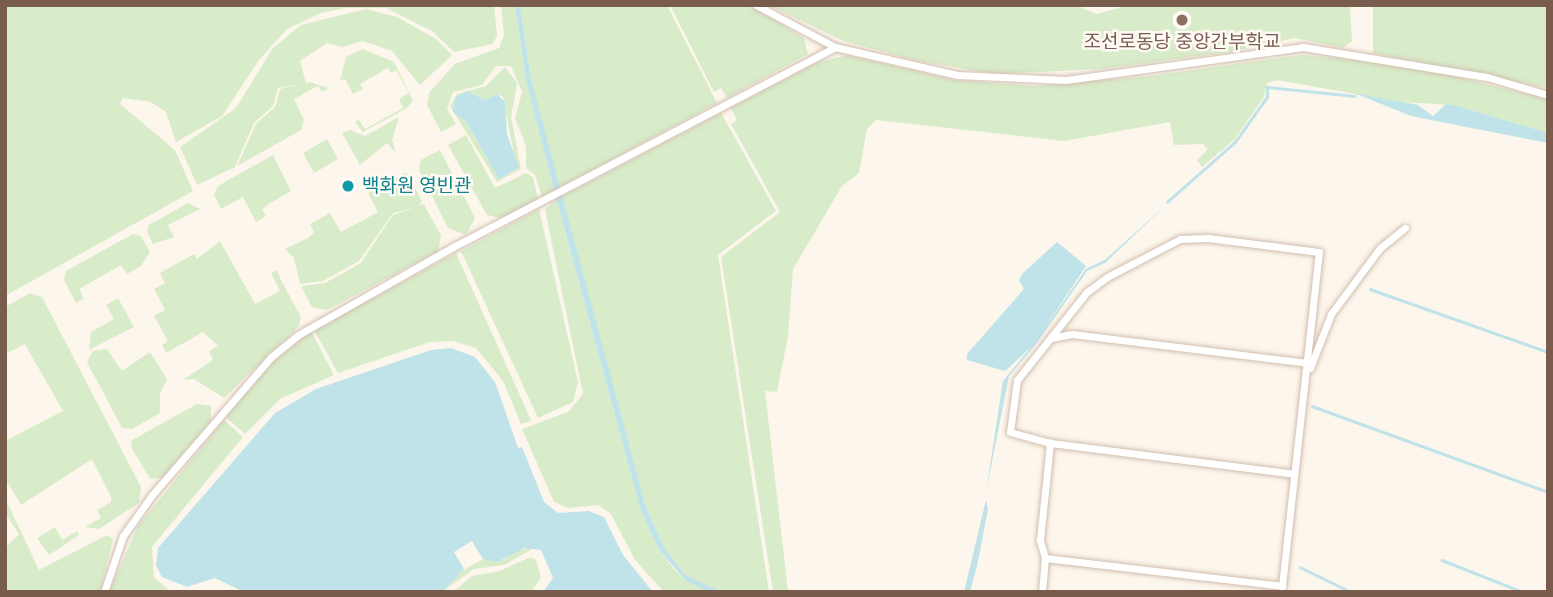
<!DOCTYPE html>
<html>
<head>
<meta charset="utf-8">
<style>
	body { margin:0 }
	#map { position:relative; width:1553px; height:597px; overflow:hidden; background:#fdf6ec; font-family:Figtree,"Noto Sans KR",sans-serif }
	div>[style] { position:absolute }
	[style*='--x'] { left:calc(var(--x)*1px); top:calc(var(--y)*1px); width:calc(var(--w)*1px); rotate:calc(var(--a)*1deg) }
	.green>* { inset:0; background:#d8ecc9 }
	.water>* { inset:0; background:#bfe3e8 }
	.stream>* { height:2.5px; margin:-1.25px; padding:0 1.25px; transform-origin:1.25px; border-radius:1.25px; background:#bfe3e8 }
	.roads { filter:drop-shadow(0 0 2px #d1beb0) drop-shadow(0 0 2px #d1beb0) }
	.minor>* { height:7px; margin:-3.5px; padding:0 3.5px; transform-origin:3.5px; border-radius:3.5px; background:#fff }
	.dots>* { width:19px; height:19px; translate:-50% -50%; box-sizing:border-box; border:4px solid #fffaf3; border-radius:50% }
	span { translate:-50% -50%; white-space:nowrap; text-align:center; line-height:1.15; -webkit-text-stroke:5px #fffaf3; paint-order:stroke }
	.education-label { font-size:19px; color:#785e54 }
	.culture-label { font-size:19px; color:#0d838f }
	.left { translate:0 -50%; text-align:left }
	.frame { position:absolute; inset:0; border:7px solid #7a5c4d; pointer-events:none }
</style>
</head>
<body>
<div id="map">
	<div class="green">
		<i style="clip-path:polygon(5px 5px,494px 5px,497px 36px,492px 44px,454px 52px,432px 31px,386px 8px,346px 8px,321px 13px,287px 29px,259px 60px,222px 116px,176px 142px,166px 112px,151px 102px,123px 98px,120px 104px,175px 150px,193px 191px,5px 296px)"></i>
		<i style="clip-path:polygon(501px 5px,515px 5px,526px 80px,554px 191px,542px 197px,535px 175px,526px 168px,526px 146px,515px 118px,522px 92px,511px 66px,496px 66px,482px 85px,453px 92px,447px 109px,456px 124px,441px 132px,427px 105px,429px 93px,455px 64px,499px 48px,504px 35px)"></i>
		<i style="clip-path:polygon(520px 5px,667px 5px,717px 103px,558px 188px,531px 79px)"></i>
		<i style="clip-path:polygon(670px 5px,749px 5px,804px 38px,808px 54px,727px 98px,721px 88px,714px 92px)"></i>
		<i style="clip-path:polygon(768px 5px,1076px 5px,1096px 14px,1131px 5px,1350px 5px,1352px 41px,1343px 48px,1295px 38px,1229px 52px,1102px 69px,996px 74px,918px 61px,844px 41px)"></i>
		<i style="clip-path:polygon(1373px 5px,1548px 5px,1548px 88px,1373px 53px)"></i>
		<i style="clip-path:polygon(366px 9px,397px 17px,436px 39px,452px 55px,420px 85px,392px 51px,363px 41px,342px 47px,327px 43px,300px 61px,306px 83px,278px 88px,273px 106px,254px 123px,235px 167px,197px 185px,180px 147px,236px 108px,273px 48px,301px 25px)"></i>
		<i style="clip-path:polygon(363px 49px,394px 62px,413px 100px,407px 108px,363px 132px,355px 122px,359px 120px,365px 129px,403px 108px,399px 99px,409px 93px,396px 70px,391px 73px,388px 68px,360px 84px,363px 89px,353px 94px,345px 79px,340px 81px,346px 57px)"></i>
		<i style="clip-path:polygon(847px 55px,954px 80px,1035px 86px,1150px 76px,1301px 55px,1359px 60px,1452px 76px,1548px 99px,1548px 133px,1454px 105px,1401px 102px,1277px 80px,1267px 83px,1264px 97px,1234px 140px,1202px 167px,1197px 160px,1208px 149px,1203px 144px,1174px 145px,1170px 122px,1064px 141px,876px 120px,867px 129px,859px 173px,842px 186px,793px 269px,788px 336px,777px 392px,765px 391px,788px 592px,773px 592px,721px 257px,780px 212px,731px 124px,737px 120px,731px 108px,813px 64px)"></i>
		<i style="clip-path:polygon(evenodd,505px 67px,517px 83px,511px 117px,521px 169px,497px 182px,450px 106px,457px 94px,486px 86px,505px 67px,467px 91px,485px 100px,497px 94px,503px 97px,517px 170px,499px 179px,466px 122px,453px 112px,467px 91px)"></i>
		<i style="clip-path:polygon(309px 82px,328px 88px,322px 92px,318px 86px,294px 99px,304px 120px,301px 130px,237px 166px,256px 124px,275px 107px,280px 89px)"></i>
		<i style="clip-path:polygon(721px 113px,776px 211px,718px 255px,769px 592px,722px 592px,705px 586px,685px 575px,664px 547px,646px 508px,561px 197px)"></i>
		<i style="clip-path:polygon(399px 117px,392px 140px,396px 153px,387px 143px,360px 165px,342px 133px,350px 130px,365px 136px)"></i>
		<i style="clip-path:polygon(466px 135px,495px 188px,526px 173px,533px 177px,538px 199px,502px 218px,487px 215px,448px 145px)"></i>
		<i style="clip-path:polygon(327px 139px,338px 159px,314px 173px,303px 153px)"></i>
		<i style="clip-path:polygon(440px 150px,475px 218px,466px 235px,448px 228px,419px 170px,421px 160px)"></i>
		<i style="clip-path:polygon(273px 155px,291px 191px,267px 205px,262px 210px,266px 216px,256px 222px,243px 197px,221px 209px,214px 195px,218px 186px)"></i>
		<i style="clip-path:polygon(406px 172px,422px 201px,419px 206px,393px 213px,359px 261px,323px 281px,300px 284px,294px 258px,285px 249px,308px 238px,314px 232px,310px 224px,330px 213px,341px 232px,378px 212px,368px 193px)"></i>
		<i style="clip-path:polygon(556px 199px,641px 511px,659px 550px,674px 569px,686px 581px,709px 592px,664px 592px,635px 560px,611px 514px,598px 505px,568px 508px,554px 502px,522px 429px,568px 412px,583px 394px,545px 210px)"></i>
		<i style="clip-path:polygon(188px 203px,200px 209px,168px 225px,174px 237px,153px 244px,147px 232px,149px 225px)"></i>
		<i style="clip-path:polygon(424px 204px,441px 236px,438px 251px,327px 310px,312px 307px,301px 286px,325px 283px,361px 263px,393px 215px)"></i>
		<i style="clip-path:polygon(539px 209px,578px 382px,573px 402px,538px 418px,461px 251px)"></i>
		<i style="clip-path:polygon(133px 234px,141px 236px,150px 252px,141px 266px,127px 274px,121px 265px,79px 289px,84px 298px,76px 303px,64px 280px,66px 271px)"></i>
		<i style="clip-path:polygon(220px 241px,255px 304px,280px 291px,271px 273px,276px 270px,301px 318px,298px 327px,224px 398px,194px 379px,183px 380px,213px 360px,209px 351px,218px 346px,203px 332px,166px 353px,162px 345px,168px 341px,154px 316px,165px 310px,154px 289px,165px 283px,160px 273px,194px 254px,197px 259px)"></i>
		<i style="clip-path:polygon(456px 253px,530px 418px,531px 421px,521px 424px,503px 381px,476px 348px,453px 341px,430px 342px,338px 373px,314px 330px)"></i>
		<i style="clip-path:polygon(30px 293px,42px 297px,141px 487px,139px 503px,99px 529px,85px 527px,101px 518px,97px 510px,111px 502px,111px 497px,92px 459px,21px 505px,5px 478px,5px 441px,63px 411px,25px 344px,5px 354px,5px 307px)"></i>
		<i style="clip-path:polygon(118px 298px,134px 327px,89px 350px,91px 332px,114px 319px,106px 305px)"></i>
		<i style="clip-path:polygon(311px 331px,334px 375px,280px 399px,245px 434px,226px 417px,274px 361px)"></i>
		<i style="clip-path:polygon(107px 349px,122px 371px,150px 352px,167px 379px,160px 394px,160px 413px,132px 429px,122px 428px,87px 362px,93px 351px)"></i>
		<i style="clip-path:polygon(197px 404px,211px 406px,211px 421px,162px 478px,150px 479px,131px 447px,132px 440px)"></i>
		<i style="clip-path:polygon(224px 420px,243px 437px,152px 547px,154px 577px,171px 592px,109px 592px,138px 526px)"></i>
		<i style="clip-path:polygon(5px 498px,39px 570px,107px 535px,113px 539px,100px 592px,5px 592px,5px 548px,19px 534px,5px 513px)"></i>
		<i style="clip-path:polygon(55px 527px,62px 540px,77px 531px,79px 535px,49px 555px,37px 538px)"></i>
		<i style="clip-path:polygon(536px 547px,504px 565px,474px 569px,442px 592px,455px 575px,483px 559px,504px 560px,513px 551px)"></i>
		<i style="clip-path:polygon(530px 557px,536px 560px,541px 578px,531px 592px,453px 592px,472px 576px,500px 571px)"></i>
	</div>
	<div class="water">
		<i style="clip-path:polygon(515px 5px,520px 5px,531px 79px,646px 508px,664px 547px,685px 575px,722px 592px,709px 592px,686px 581px,659px 550px,641px 511px,554px 191px,526px 80px)"></i>
		<i style="clip-path:polygon(467px 91px,485px 100px,497px 94px,505px 102px,507px 134px,519px 168px,499px 179px,466px 122px,453px 112px,455px 98px)"></i>
		<i style="clip-path:polygon(1354px 93px,1418px 105px,1433px 116px,1446px 104px,1454px 105px,1548px 133px,1548px 143px,1411px 116px)"></i>
		<i style="clip-path:polygon(1168px 203px,1105px 263px,1087px 271px,1037px 343px,1009px 376px,986px 492px,1003px 381px,1031px 347px,1005px 371px,967px 360px,967px 354px,1024px 289px,1019px 281px,1022px 274px,1057px 242px,1086px 266px,1042px 332px,1086px 269px,1106px 259px)"></i>
		<i style="clip-path:polygon(451px 348px,475px 357px,495px 382px,518px 448px,522px 447px,544px 502px,558px 513px,589px 511px,604px 517px,623px 555px,653px 592px,543px 592px,553px 578px,541px 550px,524px 548px,498px 562px,483px 559px,472px 541px,454px 552px,464px 569px,442px 592px,244px 592px,215px 578px,187px 587px,162px 577px,156px 565px,158px 548px,275px 413px,316px 389px,431px 350px)"></i>
		<i style="clip-path:polygon(986px 500px,988px 509px,977px 566px,970px 592px,964px 592px)"></i>
	</div>
	<div class="stream">
		<i style="--x:1167;--y:202;--w:91;--a:-41.4"></i>
		<i style="--x:1235;--y:142;--w:55;--a:-54.6"></i>
		<i style="--x:1267;--y:97;--w:10;--a:-90"></i>
		<i style="--x:1267;--y:87;--w:88;--a:5.8"></i>
		<i style="--x:1370;--y:289;--w:189;--a:19.5"></i>
		<i style="--x:1312;--y:406;--w:251;--a:20"></i>
		<i style="--x:1442;--y:560;--w:87;--a:21.6"></i>
		<i style="--x:1300;--y:567;--w:57;--a:26.1"></i>
	</div>
	<div class="roads">
		<div class="minor">
			<i style="--x:756;--y:5;--w:89;--a:28"></i>
			<i style="--x:835;--y:47;--w:125;--a:12.9"></i>
			<i style="--x:957;--y:75;--w:109;--a:2.6"></i>
			<i style="--x:1066;--y:80;--w:239;--a:-7.9"></i>
			<i style="--x:1303;--y:47;--w:186;--a:9.3"></i>
			<i style="--x:1487;--y:77;--w:64;--a:16.4"></i>
			<i style="--x:1051;--y:338;--w:21;--a:-11"></i>
			<i style="--x:1072;--y:334;--w:237;--a:7"></i>
			<i style="--x:1310;--y:368;--w:58;--a:-68.7"></i>
			<i style="--x:1331;--y:314;--w:82;--a:-53.4"></i>
			<i style="--x:1380;--y:248;--w:32;--a:-39"></i>
			<i style="--x:1045;--y:558;--w:239;--a:6.7"></i>
			<i style="--x:1282;--y:586;--w:336;--a:-83.7"></i>
			<i style="--x:1319;--y:252;--w:112;--a:-172.8"></i>
			<i style="--x:1208;--y:238;--w:28;--a:178"></i>
			<i style="--x:1180;--y:239;--w:82;--a:152.5"></i>
			<i style="--x:1107;--y:277;--w:26;--a:143"></i>
			<i style="--x:1086;--y:293;--w:111;--a:128.4"></i>
			<i style="--x:1017;--y:380;--w:52;--a:97.7"></i>
			<i style="--x:1010;--y:432;--w:41;--a:15.4"></i>
			<i style="--x:1050;--y:443;--w:246;--a:7.2"></i>
			<i style="--x:104;--y:592;--w:59;--a:-71.3"></i>
			<i style="--x:123;--y:536;--w:50;--a:-54.7"></i>
			<i style="--x:152;--y:495;--w:182;--a:-49.2"></i>
			<i style="--x:271;--y:357;--w:35;--a:-39"></i>
			<i style="--x:298;--y:335;--w:178;--a:-29.6"></i>
			<i style="--x:453;--y:247;--w:431;--a:-27.6"></i>
			<i style="--x:1042;--y:592;--w:34;--a:-85"></i>
			<i style="--x:1045;--y:558;--w:19;--a:-106"></i>
			<i style="--x:1040;--y:540;--w:98;--a:-84.1"></i>
		</div>
	</div>
	<div class="dots">
		<i style="left:1182px;top:20px;background:#8d6e63"></i>
		<i style="left:348px;top:186px;background:#0f9aa8"></i>
	</div>
	<div class="education-label">
		<span style="left:1182px;top:42px">조선로동당 중앙간부학교</span>
	</div>
	<div class="culture-label">
		<span class="left" style="left:362px;top:186px">백화원 영빈관</span>
	</div>
	<div class="frame"></div>
</div>
</body>
</html>
